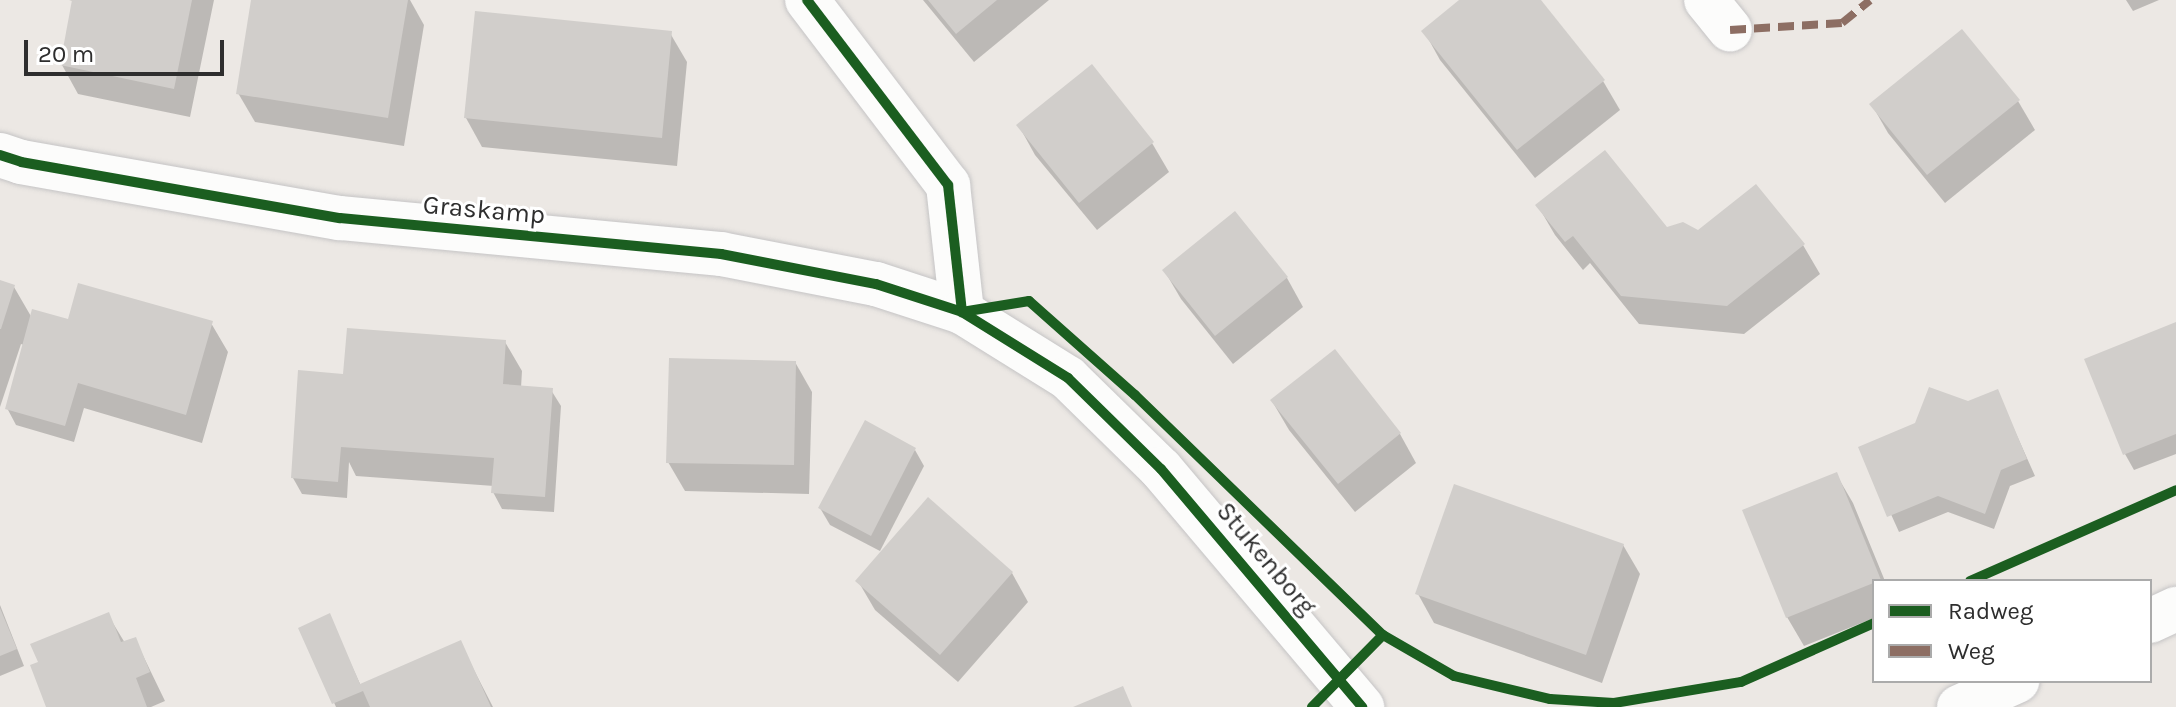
<!DOCTYPE html>
<html>
<head>
<meta charset="utf-8">
<style>
	body { margin:0 }
	#map { position:relative; width:2176px; height:707px; overflow:hidden; background:#ece8e4; font-family:Karla,sans-serif }
	div>[style] { position:absolute }
	[style*='--x'] { left:calc(var(--x)*1px); top:calc(var(--y)*1px); width:calc(var(--w)*1px); rotate:calc(var(--a)*1deg) }
	.shadow>* { inset:0; background:#0003 }
	.building>* { inset:0; background:#d1cecb }
	.roads { filter:drop-shadow(0 0 2px #c5c4c5) drop-shadow(0 0 2px #c5c4c5) }
	.minor>* { height:44px; margin:-22px; padding:0 22px; transform-origin:22px; border-radius:22px; background:#fcfcfb }
	.tertiary>* { height:44px; margin:-22px; padding:0 22px; transform-origin:22px; border-radius:22px; background:#fcfcfb }
	.quiet>* { height:8px; margin-top:-4px; transform-origin:0; background:repeating-linear-gradient(90deg,#8d6e63 0 16px,transparent 0 24px) }
	.cycleway>* { height:10px; margin:-5px; padding:0 5px; transform-origin:5px; border-radius:5px; background:#1b5e20 }
	span { translate:-50% -50%; white-space:nowrap; text-align:center; line-height:1.15; -webkit-text-stroke:6px #fff; paint-order:stroke }
	.street-label { font-size:26px; color:#2e2e2e }
	.legend { position:absolute; left:1872px; top:579px; width:280px; height:104px; box-sizing:border-box; background:#fff; border:2px solid #ababab; margin:0; padding:10px 14px; list-style:none; font-size:24px; color:#2e2e2e }
	.legend li { display:flex; align-items:center; gap:16px; height:40px }
	.legend b { width:40px; border:2px solid #ababab }
	.scale { position:absolute; left:24px; top:40px; width:200px; height:36px; box-sizing:border-box; border:4px solid #2e2e2e; border-top:0; padding-left:10px; font-size:24px; line-height:28px; white-space:nowrap; color:#2e2e2e; -webkit-text-stroke:6px #fff; paint-order:stroke }
</style>
</head>
<body>
<div id="map">
	<div class="shadow">
		<i style="clip-path:polygon(69px 0,214px 0,190px 117px,78px 94px,62px 65px,74px 1px)"></i>
		<i style="clip-path:polygon(253px 0,410px 0,424px 25px,404px 146px,255px 122px,238px 93px)"></i>
		<i style="clip-path:polygon(923px 0,1049px 0,974px 62px)"></i>
		<i style="clip-path:polygon(1462px 0,1538px 0,1603px 81px,1620px 110px,1535px 178px,1440px 60px,1424px 31px)"></i>
		<i style="clip-path:polygon(2126px 0,2159px 0,2133px 11px)"></i>
		<i style="clip-path:polygon(670px 33px,687px 62px,677px 166px,482px 147px,466px 118px)"></i>
		<i style="clip-path:polygon(1092px 67px,1152px 143px,1169px 172px,1097px 230px,1035px 155px,1019px 126px)"></i>
		<i style="clip-path:polygon(2018px 101px,2035px 130px,1945px 203px,1888px 133px,1872px 105px)"></i>
		<i style="clip-path:polygon(1538px 206px,1666px 230px,1803px 245px,1820px 274px,1744px 334px,1639px 324px,1590px 263px,1583px 270px,1555px 235px)"></i>
		<i style="clip-path:polygon(1235px 214px,1287px 278px,1303px 307px,1233px 364px,1181px 299px,1164px 270px)"></i>
		<i style="clip-path:polygon(0 282px,14px 287px,32px 318px,211px 323px,228px 352px,202px 443px,84px 408px,74px 442px,16px 425px,7px 408px,24px 345px,21px 344px,0 407px)"></i>
		<i style="clip-path:polygon(2176px 324px,2176px 454px,2134px 470px,2125px 454px)"></i>
		<i style="clip-path:polygon(505px 342px,522px 371px,521px 388px,551px 390px,561px 406px,554px 512px,502px 509px,493px 492px,494px 486px,356px 476px,349px 462px,347px 498px,302px 494px,293px 478px,342px 375px)"></i>
		<i style="clip-path:polygon(795px 362px,812px 392px,809px 494px,685px 491px,668px 462px)"></i>
		<i style="clip-path:polygon(1997px 391px,2035px 476px,2010px 486px,1994px 529px,1948px 512px,1899px 532px,1861px 448px)"></i>
		<i style="clip-path:polygon(1272px 401px,1400px 434px,1416px 463px,1355px 512px,1289px 430px)"></i>
		<i style="clip-path:polygon(915px 450px,924px 466px,880px 551px,830px 525px,820px 508px)"></i>
		<i style="clip-path:polygon(1836px 474px,1853px 503px,1885px 581px,1874px 581px,1874px 618px,1804px 646px,1787px 617px)"></i>
		<i style="clip-path:polygon(1623px 545px,1640px 574px,1602px 683px,1434px 623px,1418px 594px)"></i>
		<i style="clip-path:polygon(1012px 573px,1028px 602px,958px 682px,875px 610px,858px 581px)"></i>
		<i style="clip-path:polygon(0 605px,24px 666px,0 676px)"></i>
		<i style="clip-path:polygon(108px 615px,125px 643px,135px 639px,165px 701px,151px 707px,49px 707px)"></i>
		<i style="clip-path:polygon(329px 616px,361px 686px,460px 643px,493px 707px,336px 707px,301px 629px)"></i>
	</div>
	<div class="building">
		<i style="clip-path:polygon(72px 0,192px 0,174px 89px,60px 65px)"></i>
		<i style="clip-path:polygon(251px 0,408px 0,388px 118px,236px 94px)"></i>
		<i style="clip-path:polygon(928px 0,997px 0,956px 34px)"></i>
		<i style="clip-path:polygon(1459px 0,1541px 0,1605px 80px,1517px 150px,1421px 31px)"></i>
		<i style="clip-path:polygon(475px 11px,672px 31px,662px 138px,464px 118px)"></i>
		<i style="clip-path:polygon(1962px 29px,2020px 100px,1927px 175px,1869px 104px)"></i>
		<i style="clip-path:polygon(1092px 64px,1154px 142px,1079px 203px,1016px 125px)"></i>
		<i style="clip-path:polygon(1605px 150px,1667px 227px,1683px 222px,1698px 230px,1756px 184px,1805px 244px,1727px 306px,1621px 296px,1573px 236px,1565px 242px,1535px 205px)"></i>
		<i style="clip-path:polygon(1235px 211px,1288px 277px,1215px 336px,1162px 270px)"></i>
		<i style="clip-path:polygon(0 280px,15px 285px,1px 329px,0 329px)"></i>
		<i style="clip-path:polygon(78px 283px,213px 321px,186px 415px,78px 383px,65px 426px,5px 409px,32px 309px,68px 319px)"></i>
		<i style="clip-path:polygon(2176px 322px,2176px 434px,2123px 455px,2084px 359px)"></i>
		<i style="clip-path:polygon(347px 328px,506px 340px,503px 384px,553px 388px,545px 497px,491px 493px,494px 458px,341px 447px,338px 482px,291px 478px,298px 370px,343px 374px)"></i>
		<i style="clip-path:polygon(1335px 349px,1401px 433px,1338px 484px,1270px 400px)"></i>
		<i style="clip-path:polygon(669px 358px,796px 361px,794px 465px,666px 463px)"></i>
		<i style="clip-path:polygon(1929px 387px,1968px 401px,1998px 389px,2027px 459px,2001px 470px,1985px 514px,1938px 496px,1887px 517px,1858px 447px,1915px 423px)"></i>
		<i style="clip-path:polygon(865px 420px,916px 448px,871px 536px,818px 508px)"></i>
		<i style="clip-path:polygon(1837px 472px,1881px 580px,1786px 618px,1742px 510px)"></i>
		<i style="clip-path:polygon(1454px 484px,1624px 544px,1586px 655px,1415px 594px)"></i>
		<i style="clip-path:polygon(928px 497px,1013px 572px,940px 655px,855px 581px)"></i>
		<i style="clip-path:polygon(0 608px,17px 649px,0 656px)"></i>
		<i style="clip-path:polygon(109px 612px,121px 642px,136px 637px,150px 672px,136px 678px,147px 707px,46px 707px,30px 665px,38px 662px,30px 644px)"></i>
		<i style="clip-path:polygon(330px 613px,360px 684px,461px 640px,491px 707px,370px 707px,363px 691px,332px 704px,298px 628px)"></i>
		<i style="clip-path:polygon(1123px 686px,1132px 707px,1073px 707px)"></i>
	</div>
	<div class="roads">
		<div class="minor">
			<i style="--x:807;--y:0;--w:233;--a:52.7"></i>
			<i style="--x:948;--y:185;--w:128;--a:83.7"></i>
			<i style="--x:1706;--y:0;--w:38;--a:51"></i>
			<i style="--x:0;--y:155;--w:22;--a:18"></i>
			<i style="--x:21;--y:162;--w:324;--a:10"></i>
			<i style="--x:340;--y:218;--w:383;--a:5.4"></i>
			<i style="--x:721;--y:254;--w:158;--a:11"></i>
			<i style="--x:876;--y:284;--w:90;--a:18"></i>
			<i style="--x:962;--y:312;--w:125;--a:31.9"></i>
			<i style="--x:1068;--y:378;--w:130;--a:44.4"></i>
			<i style="--x:1161;--y:469;--w:312;--a:49.8"></i>
		</div>
		<div class="tertiary">
			<i style="--x:2150;--y:621;--w:29;--a:-25"></i>
			<i style="--x:1959;--y:707;--w:64;--a:-24.1"></i>
		</div>
	</div>
	<div class="quiet">
		<i style="--x:1730;--y:30;--w:112;--a:-3.6"></i>
		<i style="--x:1842;--y:23;--w:36;--a:-39"></i>
	</div>
	<div class="cycleway">
		<i style="--x:807;--y:0;--w:233;--a:52.7"></i>
		<i style="--x:948;--y:185;--w:128;--a:83.7"></i>
		<i style="--x:0;--y:155;--w:22;--a:18"></i>
		<i style="--x:21;--y:162;--w:324;--a:10"></i>
		<i style="--x:340;--y:218;--w:383;--a:5.4"></i>
		<i style="--x:721;--y:254;--w:158;--a:11"></i>
		<i style="--x:876;--y:284;--w:90;--a:18"></i>
		<i style="--x:962;--y:312;--w:125;--a:31.9"></i>
		<i style="--x:1068;--y:378;--w:130;--a:44.4"></i>
		<i style="--x:1161;--y:469;--w:312;--a:49.8"></i>
		<i style="--x:962;--y:312;--w:68;--a:-9.3"></i>
		<i style="--x:1029;--y:301;--w:142;--a:41.6"></i>
		<i style="--x:1135;--y:395;--w:345;--a:44.1"></i>
		<i style="--x:1383;--y:635;--w:82;--a:30"></i>
		<i style="--x:1454;--y:676;--w:99;--a:13.5"></i>
		<i style="--x:1550;--y:699;--w:64;--a:3.6"></i>
		<i style="--x:1614;--y:703;--w:129;--a:-9.4"></i>
		<i style="--x:1741;--y:682;--w:145;--a:-23.9"></i>
		<i style="--x:1970;--y:581;--w:225;--a:-23.8"></i>
		<i style="--x:1312;--y:707;--w:101;--a:-45.4"></i>
	</div>
	<div class="street-label">
		<span style="left:484px;top:210px;rotate:5deg">Graskamp</span>
		<span style="left:1266px;top:559px;rotate:50deg">Stukenborg</span>
	</div>
	<ul class="legend">
	<li><b style="height:10px;background:#1b5e20"></b>Radweg</li>
	<li><b style="height:10px;background:#8d6e63"></b>Weg</li>
	</ul>
	<div class="scale">20 m</div>
</div>
</body>
</html>
